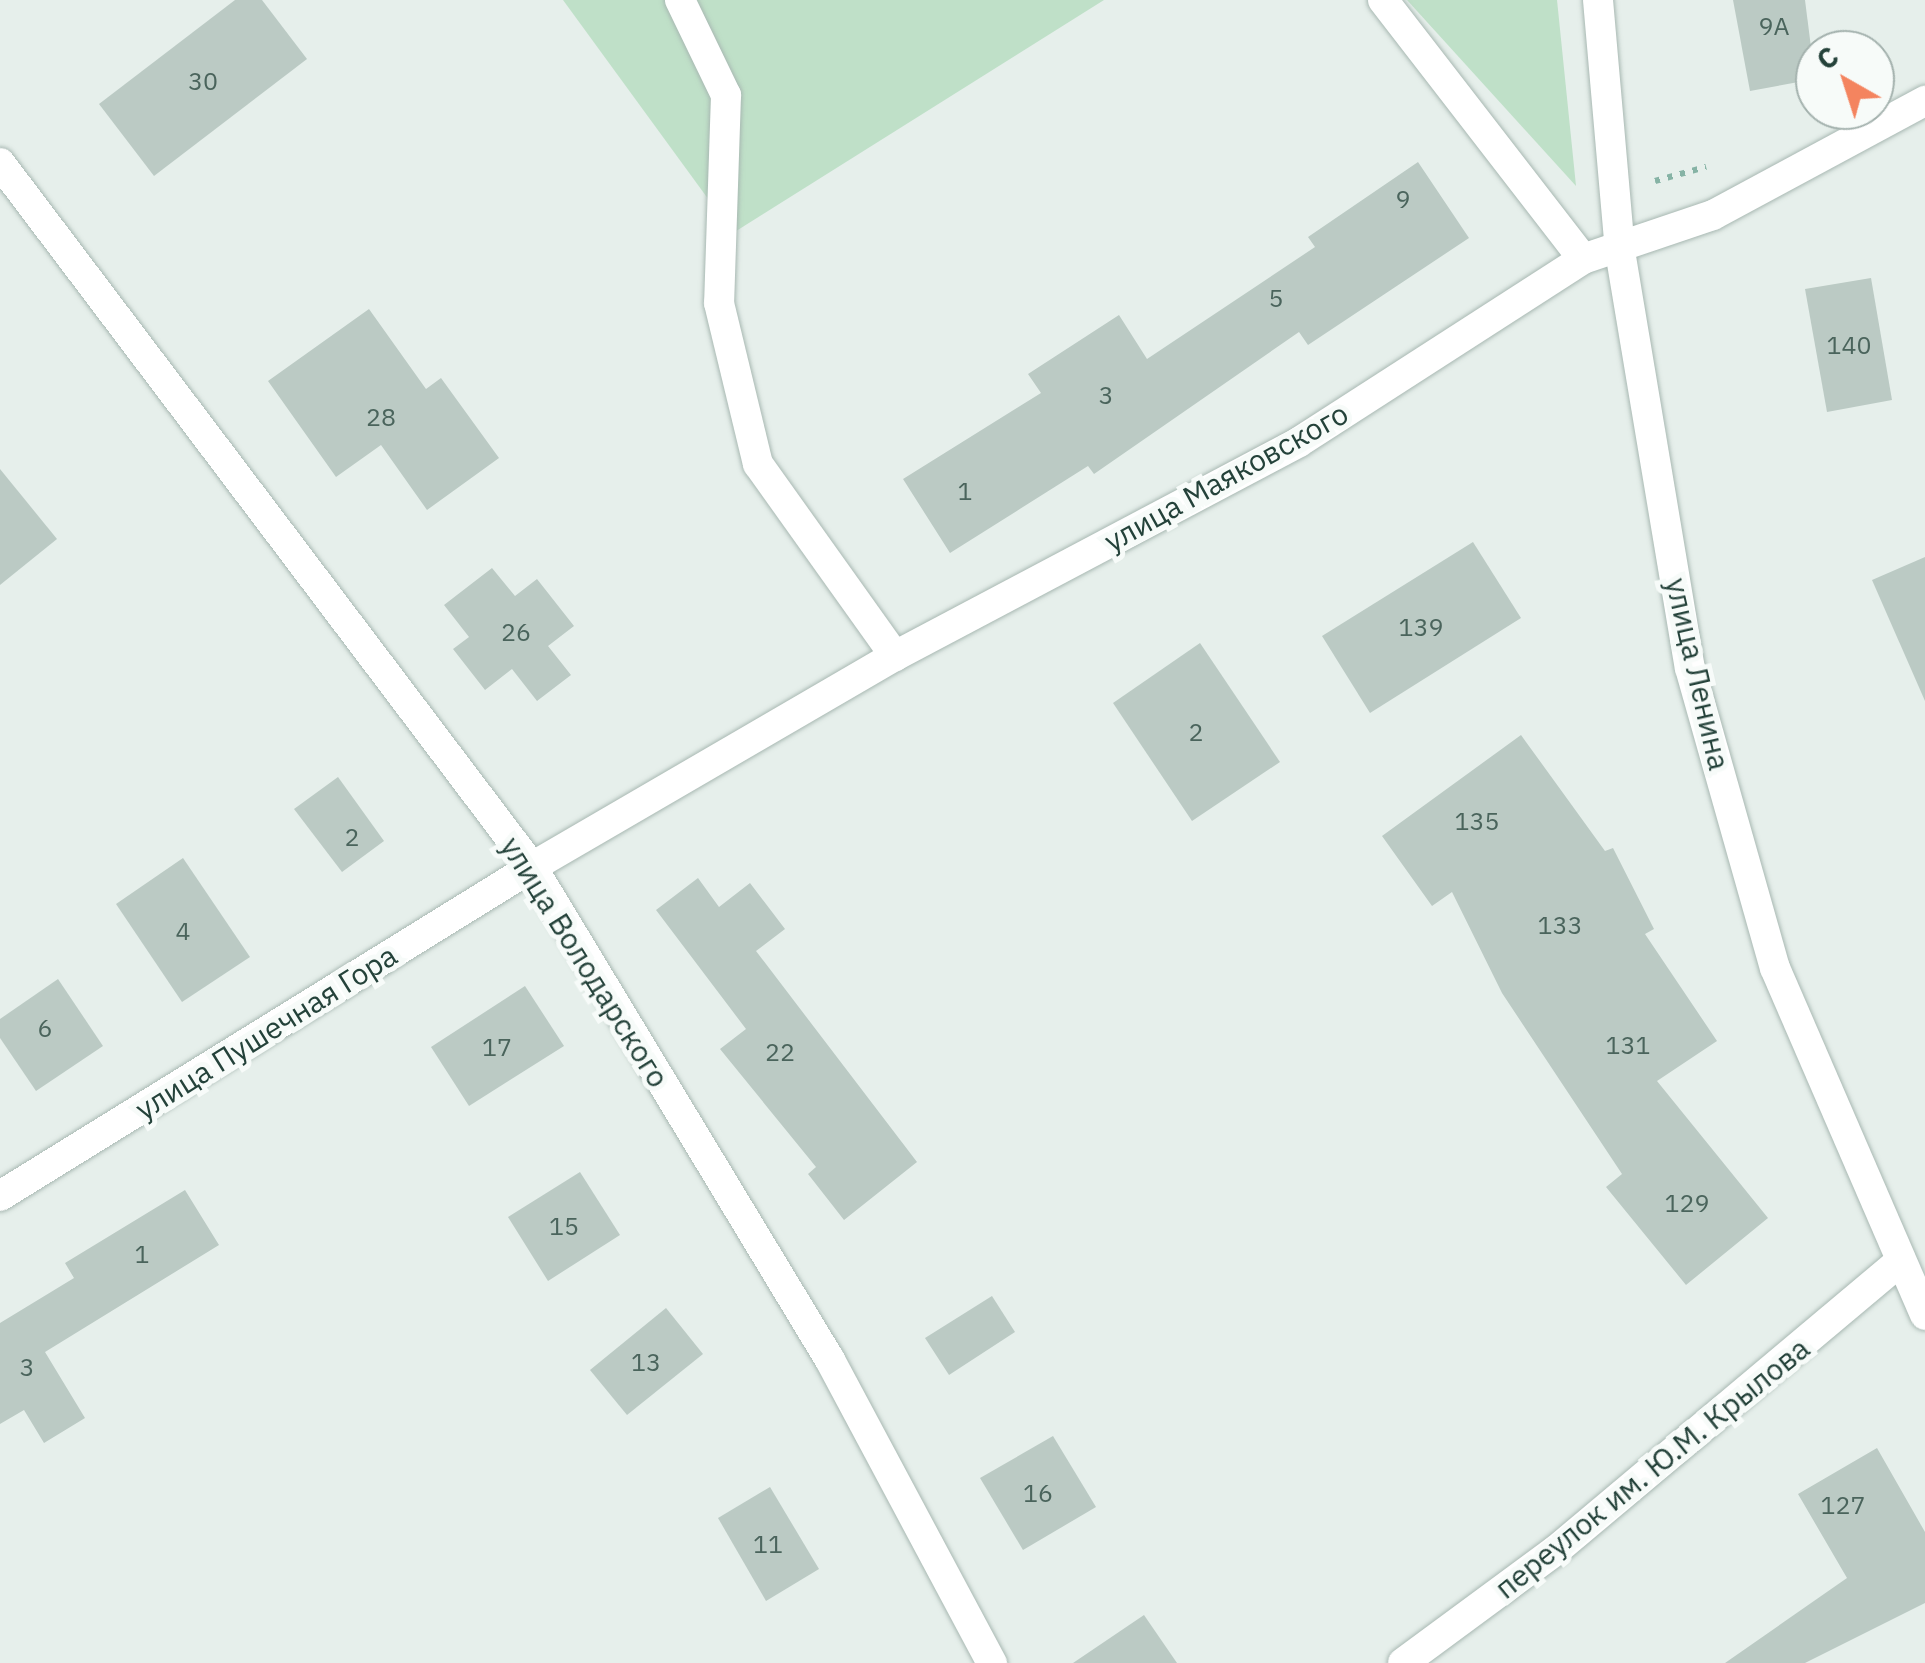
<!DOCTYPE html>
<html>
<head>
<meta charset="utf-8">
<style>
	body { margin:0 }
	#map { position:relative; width:1925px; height:1663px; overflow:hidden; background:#e6efeb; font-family:"IBM Plex Sans",sans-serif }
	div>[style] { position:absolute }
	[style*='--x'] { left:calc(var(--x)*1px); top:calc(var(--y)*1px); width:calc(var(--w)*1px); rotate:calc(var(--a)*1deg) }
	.green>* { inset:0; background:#bfe0c8 }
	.building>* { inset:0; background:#bbcac4 }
	.path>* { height:6px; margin-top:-3px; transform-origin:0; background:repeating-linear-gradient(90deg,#86b3a5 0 5px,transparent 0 13px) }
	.roads { filter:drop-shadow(0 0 2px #a8b8b2) drop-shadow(0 0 2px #a8b8b2) }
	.minor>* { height:30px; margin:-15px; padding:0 15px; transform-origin:15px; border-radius:15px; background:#fff }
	span { translate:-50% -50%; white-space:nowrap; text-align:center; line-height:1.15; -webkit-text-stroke:10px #f7fbf9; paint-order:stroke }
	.number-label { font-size:25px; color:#4a645c }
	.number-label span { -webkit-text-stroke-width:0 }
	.street-label { font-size:30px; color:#24423a }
	.north { position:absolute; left:1795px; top:30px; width:100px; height:100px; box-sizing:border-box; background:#f7fbf9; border:2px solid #a3b1ad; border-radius:50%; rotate:321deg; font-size:28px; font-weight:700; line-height:40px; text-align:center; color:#24423a }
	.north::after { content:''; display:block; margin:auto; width:35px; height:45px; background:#f4845f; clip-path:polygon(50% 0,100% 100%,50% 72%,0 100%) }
</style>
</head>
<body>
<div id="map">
	<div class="green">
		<i style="clip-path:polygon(563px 0,1104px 0,733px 233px)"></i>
		<i style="clip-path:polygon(1407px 0,1557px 0,1576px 186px)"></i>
	</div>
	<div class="building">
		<i style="clip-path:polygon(235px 0,262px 0,307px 59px,154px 176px,99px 104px)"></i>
		<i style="clip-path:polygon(1733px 0,1805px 0,1815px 79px,1750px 91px)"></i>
		<i style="clip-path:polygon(1418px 162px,1469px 238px,1308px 345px,1299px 332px,1094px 474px,1088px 466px,950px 553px,903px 479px,1041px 393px,1028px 374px,1119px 315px,1147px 359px,1315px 247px,1308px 237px)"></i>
		<i style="clip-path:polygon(1871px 278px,1892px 400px,1827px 412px,1805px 289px)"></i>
		<i style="clip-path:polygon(369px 309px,426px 389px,441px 378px,499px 458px,427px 510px,381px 445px,336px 477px,268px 381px)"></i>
		<i style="clip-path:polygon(0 469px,57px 539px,0 585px)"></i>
		<i style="clip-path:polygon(1473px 542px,1521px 618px,1370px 713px,1322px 636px)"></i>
		<i style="clip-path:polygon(1925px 557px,1925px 701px,1872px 580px)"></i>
		<i style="clip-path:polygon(492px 568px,515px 596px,537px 579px,574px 626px,548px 646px,571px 675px,537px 701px,512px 669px,485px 690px,453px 649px,469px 637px,444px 605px)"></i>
		<i style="clip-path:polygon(1200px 643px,1280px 762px,1192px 821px,1113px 703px)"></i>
		<i style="clip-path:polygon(1521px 735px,1605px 851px,1613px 848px,1654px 929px,1645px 934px,1717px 1041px,1657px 1081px,1768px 1218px,1686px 1285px,1606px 1187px,1622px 1174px,1502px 993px,1452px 892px,1432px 906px,1382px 836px)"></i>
		<i style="clip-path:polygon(338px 777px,384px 841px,342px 872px,294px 809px)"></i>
		<i style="clip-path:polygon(183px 858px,250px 957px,182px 1002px,116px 904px)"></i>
		<i style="clip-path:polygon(698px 878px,719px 907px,750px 883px,785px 929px,756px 951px,917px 1162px,844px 1220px,808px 1174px,816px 1167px,720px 1049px,746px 1029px,656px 910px)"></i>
		<i style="clip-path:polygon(58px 979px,103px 1046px,36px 1091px,0 1038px,0 1019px)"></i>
		<i style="clip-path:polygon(525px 986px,564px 1046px,469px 1106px,431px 1047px)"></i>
		<i style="clip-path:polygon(580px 1172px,620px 1235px,548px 1281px,508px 1217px)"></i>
		<i style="clip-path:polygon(185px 1190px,219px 1245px,45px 1352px,85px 1418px,44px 1443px,24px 1410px,0 1424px,0 1323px,74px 1278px,65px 1263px)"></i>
		<i style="clip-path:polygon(992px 1296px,1015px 1332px,949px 1375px,925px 1338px)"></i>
		<i style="clip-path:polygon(666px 1308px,703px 1354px,627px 1415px,590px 1370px)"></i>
		<i style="clip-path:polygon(1053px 1436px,1096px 1507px,1023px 1550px,980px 1478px)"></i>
		<i style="clip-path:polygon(1877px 1448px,1925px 1532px,1925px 1603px,1805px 1663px,1725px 1663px,1847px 1578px,1798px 1494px)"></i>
		<i style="clip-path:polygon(770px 1487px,819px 1569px,766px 1601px,718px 1518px)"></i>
		<i style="clip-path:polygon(1144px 1615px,1177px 1663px,1073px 1663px)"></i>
	</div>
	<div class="path">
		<i style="--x:1655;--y:181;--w:53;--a:-15.4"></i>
	</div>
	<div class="roads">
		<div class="minor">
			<i style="--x:680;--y:0;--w:106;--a:64.2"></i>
			<i style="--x:726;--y:95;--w:208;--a:91.9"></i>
			<i style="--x:719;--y:303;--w:166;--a:76.4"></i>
			<i style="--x:758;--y:464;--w:236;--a:54.5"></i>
			<i style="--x:1383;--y:0;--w:327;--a:52.3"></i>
			<i style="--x:1598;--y:0;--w:252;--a:85"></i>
			<i style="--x:1620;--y:251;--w:423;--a:80.5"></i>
			<i style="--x:1690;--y:668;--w:312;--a:74.2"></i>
			<i style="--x:1775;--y:968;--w:378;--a:66.6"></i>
			<i style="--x:0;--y:163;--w:882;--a:52.92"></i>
			<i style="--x:532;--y:867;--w:576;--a:58.85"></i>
			<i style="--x:830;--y:1360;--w:344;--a:61.9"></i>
			<i style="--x:0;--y:1196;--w:626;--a:-31.73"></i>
			<i style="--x:532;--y:867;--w:420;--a:-30.2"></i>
			<i style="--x:895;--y:656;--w:457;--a:-27.9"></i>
			<i style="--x:1299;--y:442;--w:338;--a:-32.8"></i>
			<i style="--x:1583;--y:259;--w:137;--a:-18.7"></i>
			<i style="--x:1713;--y:215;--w:241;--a:-28.3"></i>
			<i style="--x:1403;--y:1663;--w:189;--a:-36.4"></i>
			<i style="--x:1555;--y:1551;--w:445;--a:-40"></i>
		</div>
	</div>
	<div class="number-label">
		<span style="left:1774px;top:26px">9А</span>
		<span style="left:203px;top:81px">30</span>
		<span style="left:1403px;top:199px">9</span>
		<span style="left:1276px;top:298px">5</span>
		<span style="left:1849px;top:345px">140</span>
		<span style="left:1106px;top:395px">3</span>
		<span style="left:381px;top:417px">28</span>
		<span style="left:965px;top:491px">1</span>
		<span style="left:1421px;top:627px">139</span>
		<span style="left:516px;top:632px">26</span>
		<span style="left:1196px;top:732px">2</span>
		<span style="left:1477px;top:821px">135</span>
		<span style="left:352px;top:837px">2</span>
		<span style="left:1560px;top:925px">133</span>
		<span style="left:183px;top:931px">4</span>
		<span style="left:45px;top:1028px">6</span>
		<span style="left:1628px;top:1045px">131</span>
		<span style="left:497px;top:1047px">17</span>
		<span style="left:780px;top:1052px">22</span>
		<span style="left:1687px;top:1203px">129</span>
		<span style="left:564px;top:1226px">15</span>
		<span style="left:142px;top:1254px">1</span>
		<span style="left:646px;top:1362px">13</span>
		<span style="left:27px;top:1367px">3</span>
		<span style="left:1038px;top:1493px">16</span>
		<span style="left:1843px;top:1505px">127</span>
		<span style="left:768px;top:1544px">11</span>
	</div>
	<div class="street-label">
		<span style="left:1226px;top:477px;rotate:-29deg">улица Маяковского</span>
		<span style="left:1698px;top:674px;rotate:77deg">улица Ленина</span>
		<span style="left:585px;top:962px;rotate:58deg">улица Володарского</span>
		<span style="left:266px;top:1032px;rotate:-32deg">улица Пушечная Гора</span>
		<span style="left:1652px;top:1468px;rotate:-39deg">переулок им. Ю.М. Крылова</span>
	</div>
	<div class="north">С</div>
</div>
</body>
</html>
